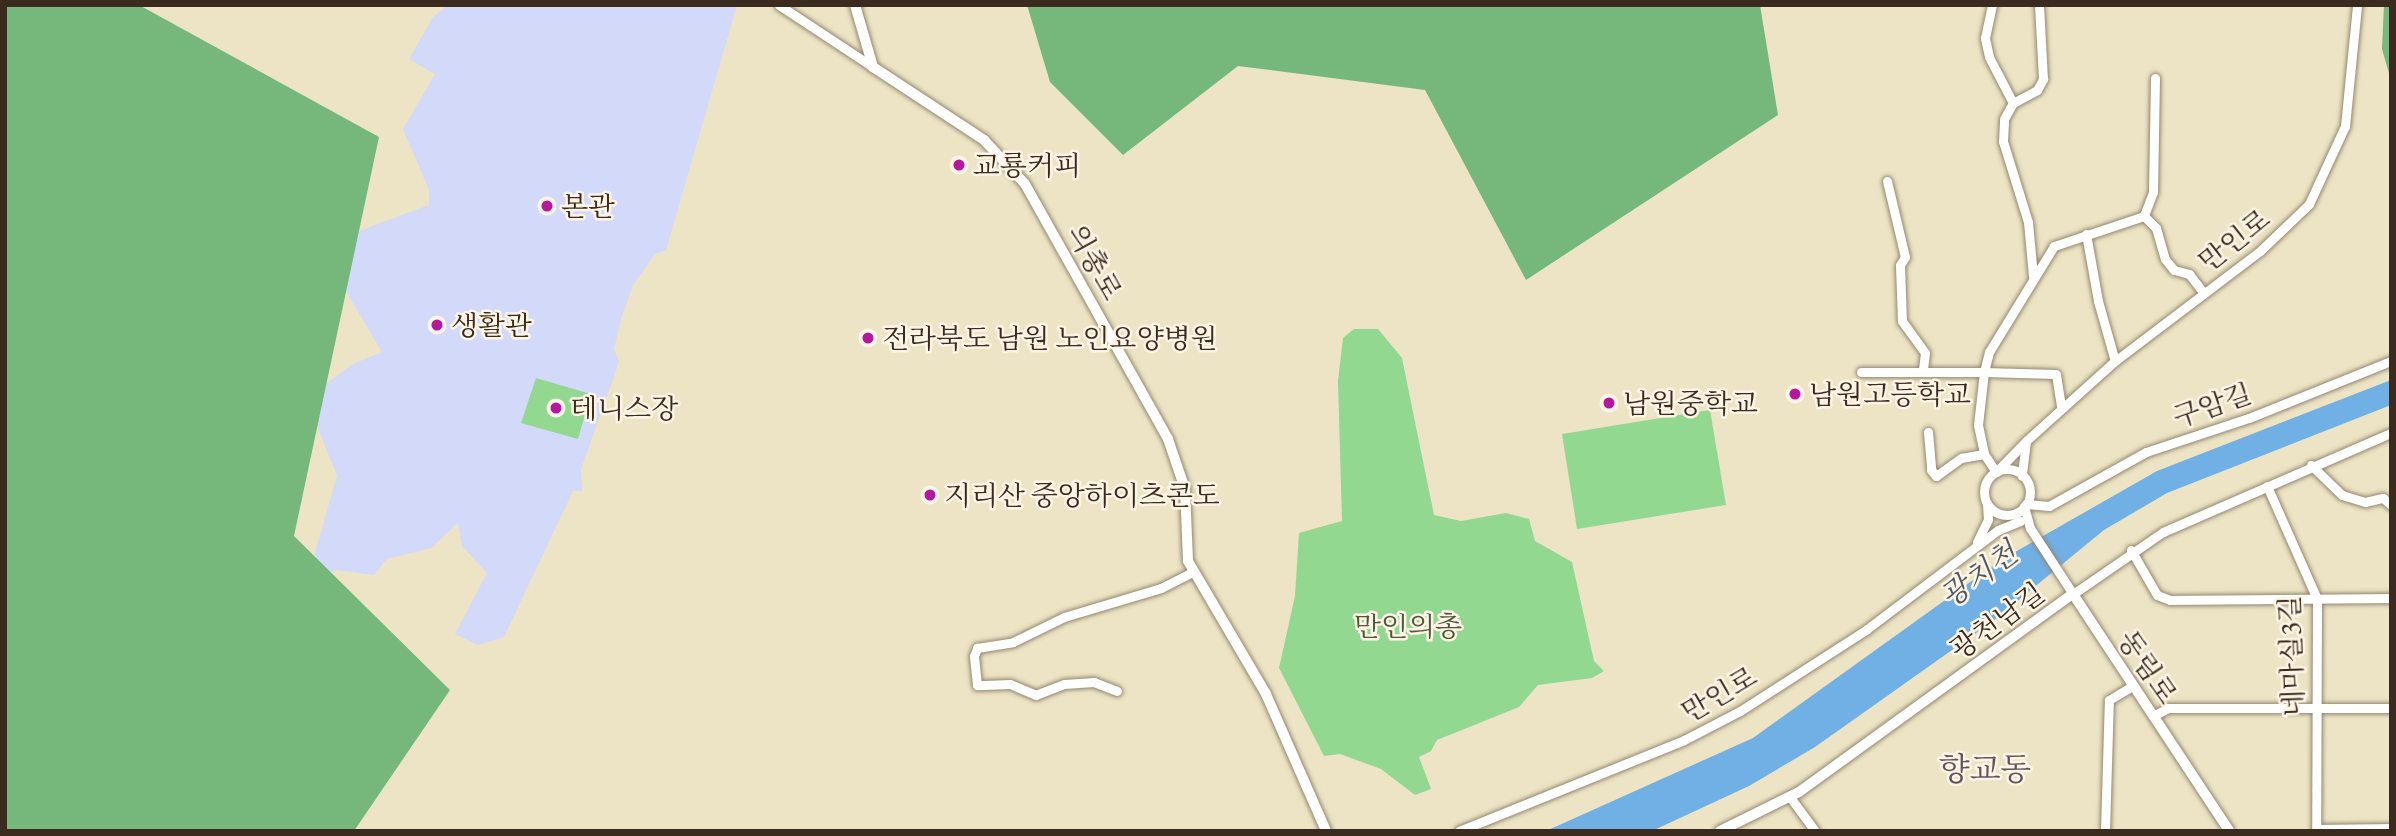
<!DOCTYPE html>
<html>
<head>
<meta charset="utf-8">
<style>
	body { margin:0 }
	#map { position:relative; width:2396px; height:836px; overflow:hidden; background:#ece4c4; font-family:"EB Garamond","Noto Serif KR",serif }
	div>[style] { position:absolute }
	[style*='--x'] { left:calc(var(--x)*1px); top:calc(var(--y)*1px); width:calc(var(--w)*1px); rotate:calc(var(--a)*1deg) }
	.built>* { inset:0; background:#d2d9f9 }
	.green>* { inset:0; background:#93d891 }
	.forest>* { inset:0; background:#76b87b }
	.water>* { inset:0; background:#70b0e4 }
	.roads { filter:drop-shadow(0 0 2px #948771) drop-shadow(0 0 2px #948771) }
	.minor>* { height:9px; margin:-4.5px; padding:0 4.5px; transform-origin:4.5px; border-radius:4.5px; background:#fff }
	.minor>.ring { margin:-4.5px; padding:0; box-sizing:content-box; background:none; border:9px solid #fff; border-radius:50% }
	.tertiary>* { height:10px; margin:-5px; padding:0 5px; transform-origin:5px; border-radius:5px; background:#fff }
	.dots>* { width:19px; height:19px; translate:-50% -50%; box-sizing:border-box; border:4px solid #fcf5e5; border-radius:50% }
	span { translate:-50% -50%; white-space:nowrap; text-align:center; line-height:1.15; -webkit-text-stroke:5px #fcf5e5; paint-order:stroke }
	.poi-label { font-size:28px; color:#3b2a1e }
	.left { translate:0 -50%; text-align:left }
	.street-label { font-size:28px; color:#3b2a1e }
	.park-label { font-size:28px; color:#51563b }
	.water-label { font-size:30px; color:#4e5963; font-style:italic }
	.quarter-label { font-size:32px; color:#62535a }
	.frame { position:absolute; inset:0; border:7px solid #3b2a1e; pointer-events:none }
</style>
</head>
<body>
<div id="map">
	<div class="built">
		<i style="clip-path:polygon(448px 5px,737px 5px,666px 250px,655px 254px,633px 285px,622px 316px,614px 349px,619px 362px,581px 469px,582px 491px,573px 491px,504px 637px,478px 645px,455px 634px,487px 573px,462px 546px,458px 523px,431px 548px,387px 559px,374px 575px,337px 570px,307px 581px,337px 476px,306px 398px,353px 364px,382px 352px,319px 246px,429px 205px,429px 190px,403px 129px,435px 74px,409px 59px,433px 17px)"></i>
	</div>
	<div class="green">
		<i style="clip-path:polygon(1354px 329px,1378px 329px,1402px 358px,1434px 515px,1461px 521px,1506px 513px,1529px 519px,1535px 541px,1572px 562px,1594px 661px,1604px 671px,1592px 678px,1538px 685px,1519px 707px,1437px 740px,1431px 751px,1419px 757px,1431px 789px,1415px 795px,1381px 769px,1340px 754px,1324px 756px,1279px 668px,1295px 596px,1299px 533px,1342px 521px,1338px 381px,1343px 338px)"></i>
		<i style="clip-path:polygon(536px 378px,591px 394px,578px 439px,521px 423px)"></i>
		<i style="clip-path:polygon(1710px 410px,1726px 505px,1577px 529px,1562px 434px)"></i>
	</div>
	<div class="forest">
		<i style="clip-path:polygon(5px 5px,139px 5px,379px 137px,294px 536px,450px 690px,354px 831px,5px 831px)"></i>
		<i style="clip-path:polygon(1027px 5px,1760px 5px,1778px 115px,1526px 280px,1425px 90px,1238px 66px,1123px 155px,1050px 82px)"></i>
		<i style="clip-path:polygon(2384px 5px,2391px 5px,2391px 80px,2382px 49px)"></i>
	</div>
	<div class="water">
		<i style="clip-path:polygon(2391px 380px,2391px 405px,2167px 493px,2104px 530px,1993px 621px,1815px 747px,1749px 786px,1652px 831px,1546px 831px,1753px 738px,2001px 560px,2157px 471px)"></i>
	</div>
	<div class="roads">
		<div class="minor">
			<i style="--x:779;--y:5;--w:113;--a:33.4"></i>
			<i style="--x:1992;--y:5;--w:34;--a:102"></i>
			<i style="--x:1985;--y:38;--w:19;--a:78"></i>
			<i style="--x:1989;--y:57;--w:52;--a:62.4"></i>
			<i style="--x:2155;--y:78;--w:114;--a:91"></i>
			<i style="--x:2153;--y:192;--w:26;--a:111"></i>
			<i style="--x:2144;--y:216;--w:17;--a:45"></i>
			<i style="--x:2156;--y:228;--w:32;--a:74"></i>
			<i style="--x:2165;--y:259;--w:14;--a:51"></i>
			<i style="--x:2174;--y:270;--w:16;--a:15"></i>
			<i style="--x:2189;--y:274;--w:24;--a:52"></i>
			<i style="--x:1887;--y:181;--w:78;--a:76.7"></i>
			<i style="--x:1905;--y:257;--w:9;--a:122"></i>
			<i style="--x:1900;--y:265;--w:56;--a:88"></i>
			<i style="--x:1902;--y:321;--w:39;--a:54"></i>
			<i style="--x:1925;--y:353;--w:17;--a:97"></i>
			<i style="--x:2086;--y:234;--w:68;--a:79.8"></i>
			<i style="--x:2098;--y:301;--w:62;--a:74.2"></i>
			<i style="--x:2033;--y:276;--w:54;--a:-95.3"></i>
			<i style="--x:2028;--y:222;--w:85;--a:-107.2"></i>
			<i style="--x:2003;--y:141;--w:22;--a:-87"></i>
			<i style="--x:2004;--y:119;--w:18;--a:-61"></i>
			<i style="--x:2013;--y:103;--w:27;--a:-28"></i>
			<i style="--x:2037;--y:90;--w:13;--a:-61"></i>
			<i style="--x:2043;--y:79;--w:74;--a:-93.1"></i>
			<i style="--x:1861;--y:372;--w:123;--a:0"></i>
			<i style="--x:1984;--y:372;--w:53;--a:96.5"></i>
			<i style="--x:1978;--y:425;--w:30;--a:78"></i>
			<i style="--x:1984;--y:454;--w:22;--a:56"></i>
			<i style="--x:1996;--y:472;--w:43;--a:-45.9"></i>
			<i style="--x:2026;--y:441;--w:35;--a:97"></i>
			<i style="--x:2061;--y:406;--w:32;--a:-99"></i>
			<i style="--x:2056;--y:374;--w:72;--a:-178.4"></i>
			<i style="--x:1984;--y:372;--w:21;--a:-76"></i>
			<i style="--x:1989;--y:352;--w:124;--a:-58.5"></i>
			<i style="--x:2054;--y:246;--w:95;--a:-18.4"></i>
			<i style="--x:1928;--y:432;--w:38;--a:85"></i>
			<i style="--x:1931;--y:470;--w:8;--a:50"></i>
			<i style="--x:1936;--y:476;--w:31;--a:-36"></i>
			<i style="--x:1961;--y:458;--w:23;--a:-10"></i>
			<i style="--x:2026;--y:441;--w:120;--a:-42"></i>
			<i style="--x:2115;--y:361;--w:182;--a:-37.2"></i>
			<i style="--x:2260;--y:251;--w:68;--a:-43.8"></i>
			<i style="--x:2309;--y:204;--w:86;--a:-65.2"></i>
			<i style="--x:2345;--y:126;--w:122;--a:-84.3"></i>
			<i style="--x:2311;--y:465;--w:43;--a:44.1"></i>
			<i style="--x:2342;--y:495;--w:24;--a:17"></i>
			<i style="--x:2365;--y:502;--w:18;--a:-13"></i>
			<i style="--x:2383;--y:498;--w:11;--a:41"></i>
			<i class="ring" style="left:1984px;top:469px;width:37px;height:37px"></i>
			<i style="--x:2267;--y:486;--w:124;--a:66.1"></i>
			<i style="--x:2317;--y:599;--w:232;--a:90.2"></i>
			<i style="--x:2026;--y:504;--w:23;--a:5"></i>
			<i style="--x:2049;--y:506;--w:111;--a:-29.1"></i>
			<i style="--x:2146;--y:452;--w:108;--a:-18.3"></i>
			<i style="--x:2249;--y:418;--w:153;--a:-21.9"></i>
			<i style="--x:2024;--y:506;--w:23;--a:75"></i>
			<i style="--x:2030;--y:528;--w:79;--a:56.9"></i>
			<i style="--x:2073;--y:594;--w:109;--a:-34.6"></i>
			<i style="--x:2163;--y:532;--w:249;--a:-23.5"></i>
			<i style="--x:1977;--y:542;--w:25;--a:-64"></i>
			<i style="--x:1988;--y:519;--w:16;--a:-94"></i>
			<i style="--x:2131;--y:550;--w:52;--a:60"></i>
			<i style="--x:2157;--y:595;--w:14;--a:21"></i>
			<i style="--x:2170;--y:600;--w:221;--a:-0.5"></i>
			<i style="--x:1117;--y:691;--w:25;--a:-159"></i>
			<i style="--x:1094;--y:682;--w:30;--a:176"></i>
			<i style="--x:1064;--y:684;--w:30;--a:159"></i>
			<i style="--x:1036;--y:695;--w:28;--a:-157"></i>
			<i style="--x:1010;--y:684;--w:33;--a:178"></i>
			<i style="--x:977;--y:685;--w:29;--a:-96"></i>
			<i style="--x:974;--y:656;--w:9;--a:-69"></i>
			<i style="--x:977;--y:648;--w:36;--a:-9"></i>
			<i style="--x:1013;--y:642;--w:57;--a:-26.1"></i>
			<i style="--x:1064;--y:617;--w:101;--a:-16.6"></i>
			<i style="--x:1161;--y:588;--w:37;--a:-27"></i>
			<i style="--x:2153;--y:716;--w:17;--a:-28"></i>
			<i style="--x:2168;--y:708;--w:223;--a:0"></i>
			<i style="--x:1790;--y:797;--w:42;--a:53.7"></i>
			<i style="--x:2318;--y:829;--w:73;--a:-0.8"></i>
			<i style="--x:1459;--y:831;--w:243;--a:-22"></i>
			<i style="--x:1684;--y:740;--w:63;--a:-27.4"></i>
			<i style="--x:1740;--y:711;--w:151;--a:-32.8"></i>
			<i style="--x:1867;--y:629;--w:164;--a:-37.1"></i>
			<i style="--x:1998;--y:530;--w:24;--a:-22"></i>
			<i style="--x:2105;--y:831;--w:131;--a:-88.3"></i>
			<i style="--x:2109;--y:700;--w:27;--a:-31"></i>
		</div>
		<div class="tertiary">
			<i style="--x:855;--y:5;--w:65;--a:73.8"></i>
			<i style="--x:873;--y:67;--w:133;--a:33.3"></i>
			<i style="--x:984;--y:140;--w:60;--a:47"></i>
			<i style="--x:1025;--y:184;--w:292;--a:60.7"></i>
			<i style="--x:1168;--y:439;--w:53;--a:71.2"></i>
			<i style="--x:1185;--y:489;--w:72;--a:87.6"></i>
			<i style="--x:1188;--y:561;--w:154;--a:59.6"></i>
			<i style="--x:1266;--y:694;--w:150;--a:66.3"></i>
			<i style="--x:1720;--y:831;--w:88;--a:-26.3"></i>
			<i style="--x:1799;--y:792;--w:338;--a:-35.9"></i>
			<i style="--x:2073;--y:594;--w:284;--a:56.6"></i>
		</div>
	</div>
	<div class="dots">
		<i style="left:959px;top:165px;background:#b5179e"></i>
		<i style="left:547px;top:206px;background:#b5179e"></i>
		<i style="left:437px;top:325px;background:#b5179e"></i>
		<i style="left:868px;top:338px;background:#b5179e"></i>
		<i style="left:1795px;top:394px;background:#b5179e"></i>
		<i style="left:1609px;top:403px;background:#b5179e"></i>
		<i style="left:556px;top:408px;background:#b5179e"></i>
		<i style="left:930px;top:495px;background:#b5179e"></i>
	</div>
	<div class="poi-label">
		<span class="left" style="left:973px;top:165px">교룡커피</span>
		<span class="left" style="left:561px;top:206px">본관</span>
		<span class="left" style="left:451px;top:325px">생활관</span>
		<span class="left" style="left:882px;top:338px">전라북도 남원 노인요양병원</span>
		<span class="left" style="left:1809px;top:394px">남원고등학교</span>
		<span class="left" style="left:1623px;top:403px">남원중학교</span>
		<span class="left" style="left:570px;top:408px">테니스장</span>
		<span class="left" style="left:944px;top:495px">지리산 중앙하이츠콘도</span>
	</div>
	<div class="street-label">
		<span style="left:2234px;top:240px;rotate:-38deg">만인로</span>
		<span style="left:1095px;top:262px;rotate:61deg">의총로</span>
		<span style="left:2212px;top:405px;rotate:-19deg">구암길</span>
		<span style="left:1997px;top:621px;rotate:-36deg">광천남길</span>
		<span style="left:2291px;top:656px;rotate:-92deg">네마실3길</span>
		<span style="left:2148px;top:667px;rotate:56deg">동림로</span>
		<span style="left:1719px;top:694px;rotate:-30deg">만인로</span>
	</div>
	<div class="park-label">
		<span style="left:1408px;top:626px">만인의총</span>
	</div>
	<div class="water-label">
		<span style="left:1979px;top:575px;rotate:-36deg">광치천</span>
	</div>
	<div class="quarter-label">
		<span style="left:1985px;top:769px">향교동</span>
	</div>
	<div class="frame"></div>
</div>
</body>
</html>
